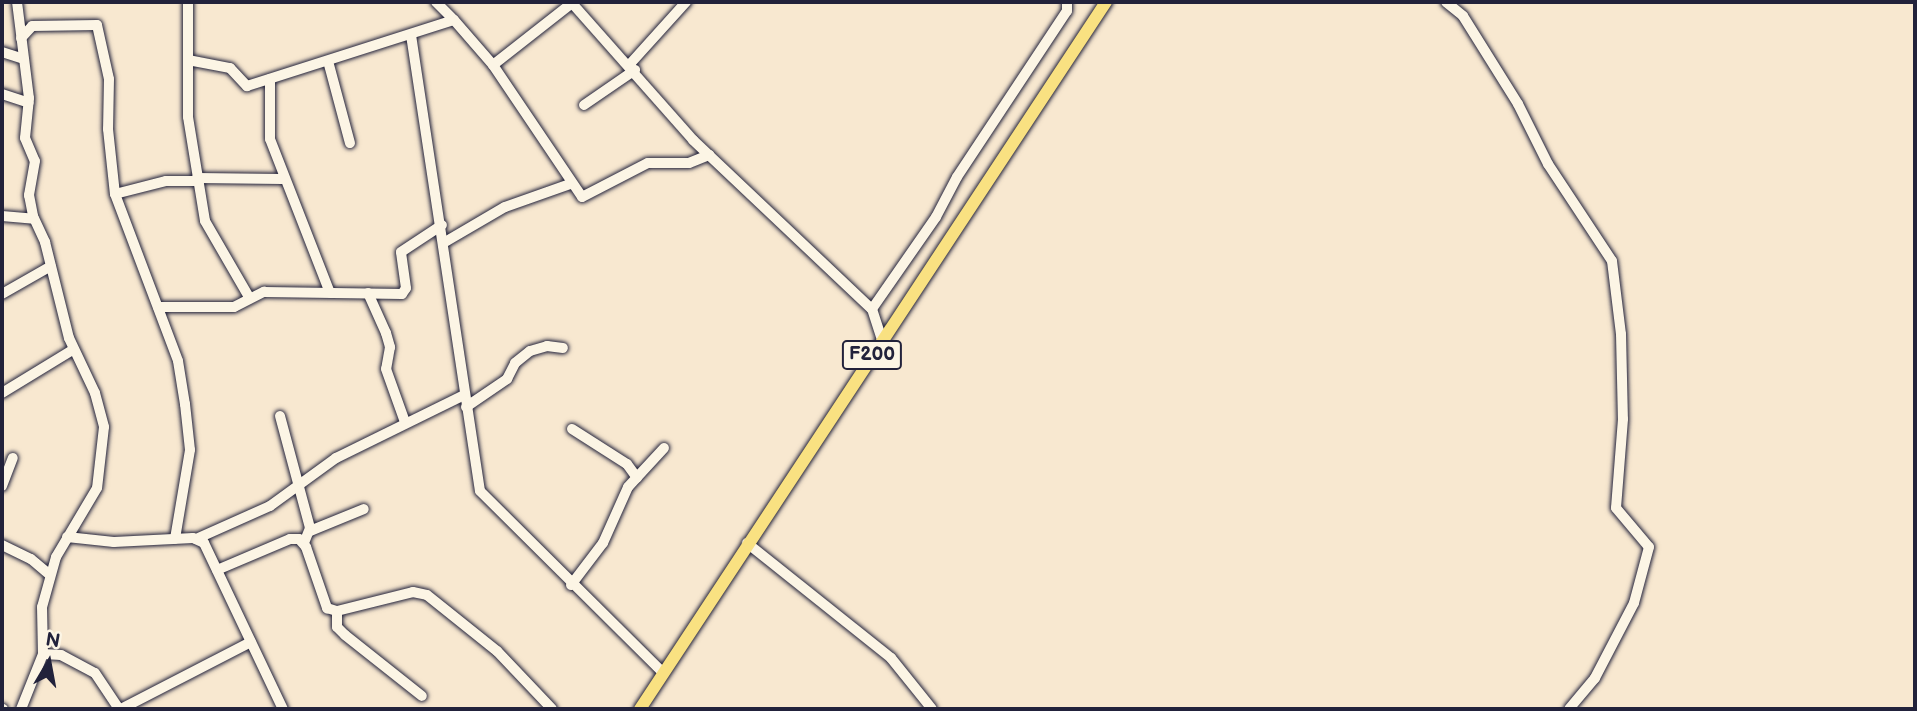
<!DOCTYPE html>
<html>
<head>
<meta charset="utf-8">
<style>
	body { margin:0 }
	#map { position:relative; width:1917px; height:711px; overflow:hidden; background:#f8e8d0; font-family:"Balsamiq Sans",sans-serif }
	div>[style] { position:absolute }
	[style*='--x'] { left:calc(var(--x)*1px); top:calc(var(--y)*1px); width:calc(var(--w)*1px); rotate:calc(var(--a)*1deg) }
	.roads { filter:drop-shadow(0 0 2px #22223b) drop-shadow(0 0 2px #22223b) }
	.minor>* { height:10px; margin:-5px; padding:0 5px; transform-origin:5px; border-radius:5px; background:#fcf5e5 }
	.major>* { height:12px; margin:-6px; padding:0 6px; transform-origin:6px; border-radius:6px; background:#f9e181 }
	span { translate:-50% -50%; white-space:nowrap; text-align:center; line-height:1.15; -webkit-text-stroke:7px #fcf5e5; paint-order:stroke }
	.shield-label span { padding:2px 5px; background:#fcf5e5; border:2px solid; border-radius:5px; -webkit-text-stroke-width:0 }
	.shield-label { font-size:19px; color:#22223b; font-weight:700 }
	.frame { position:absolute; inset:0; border:4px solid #22223b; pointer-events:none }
	.north { position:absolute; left:14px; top:627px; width:70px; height:70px; -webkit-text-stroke:5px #fcf5e5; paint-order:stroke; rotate:10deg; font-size:19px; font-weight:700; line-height:28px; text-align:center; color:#22223b }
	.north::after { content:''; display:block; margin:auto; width:24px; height:32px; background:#22223b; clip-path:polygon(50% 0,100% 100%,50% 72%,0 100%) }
</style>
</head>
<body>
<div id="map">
	<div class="roads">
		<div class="minor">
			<i style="--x:17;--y:2;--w:97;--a:82.9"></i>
			<i style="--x:29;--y:98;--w:40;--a:95.7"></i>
			<i style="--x:25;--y:138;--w:25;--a:67"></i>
			<i style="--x:35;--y:161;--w:35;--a:100"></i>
			<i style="--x:29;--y:195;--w:21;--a:79"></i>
			<i style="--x:33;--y:216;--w:29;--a:65"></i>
			<i style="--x:45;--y:242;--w:99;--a:76"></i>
			<i style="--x:69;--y:338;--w:61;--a:64.7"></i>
			<i style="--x:95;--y:393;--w:35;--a:75"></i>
			<i style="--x:104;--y:427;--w:61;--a:96.5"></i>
			<i style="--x:97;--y:488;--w:80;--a:120.7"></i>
			<i style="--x:56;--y:557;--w:52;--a:105.6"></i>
			<i style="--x:42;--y:607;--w:47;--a:88.8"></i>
			<i style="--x:43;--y:654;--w:59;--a:111.8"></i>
			<i style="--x:188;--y:2;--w:115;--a:90"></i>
			<i style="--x:188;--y:117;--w:105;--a:80.7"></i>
			<i style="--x:205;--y:221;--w:88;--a:59.9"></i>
			<i style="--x:436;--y:2;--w:25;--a:45"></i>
			<i style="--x:571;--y:2;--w:184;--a:48.5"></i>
			<i style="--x:693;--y:140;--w:246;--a:43.4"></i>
			<i style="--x:872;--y:309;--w:33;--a:72"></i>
			<i style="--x:1446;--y:2;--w:22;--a:39"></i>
			<i style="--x:1463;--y:16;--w:104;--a:58"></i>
			<i style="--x:1518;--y:104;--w:67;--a:63.4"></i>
			<i style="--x:1548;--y:164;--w:116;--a:56.6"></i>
			<i style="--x:1612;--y:261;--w:74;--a:83"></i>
			<i style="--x:1621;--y:334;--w:85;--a:88.7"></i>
			<i style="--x:1623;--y:419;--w:89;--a:94.5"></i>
			<i style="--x:1616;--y:508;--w:51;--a:49.8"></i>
			<i style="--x:1649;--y:547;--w:58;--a:105"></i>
			<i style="--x:1634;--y:603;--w:85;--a:117.5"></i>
			<i style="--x:1595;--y:678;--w:40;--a:130"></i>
			<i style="--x:411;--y:35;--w:461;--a:81.4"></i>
			<i style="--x:480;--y:491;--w:258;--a:44.8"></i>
			<i style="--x:21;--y:38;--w:16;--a:-47"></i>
			<i style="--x:32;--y:26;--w:65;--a:-0.9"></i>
			<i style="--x:97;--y:25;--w:55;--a:77.5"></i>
			<i style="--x:109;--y:79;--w:50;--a:91.1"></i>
			<i style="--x:108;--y:129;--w:65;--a:83.9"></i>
			<i style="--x:115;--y:194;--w:178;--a:69.3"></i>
			<i style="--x:178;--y:361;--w:44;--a:80.8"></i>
			<i style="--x:185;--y:404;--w:46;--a:83.8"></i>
			<i style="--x:190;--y:450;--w:90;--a:99.6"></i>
			<i style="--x:2;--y:52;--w:22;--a:18"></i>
			<i style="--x:188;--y:60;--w:43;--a:10.8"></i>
			<i style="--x:230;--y:68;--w:25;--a:47"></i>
			<i style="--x:247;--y:86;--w:217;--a:-17.7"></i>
			<i style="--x:454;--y:20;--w:60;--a:49.1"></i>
			<i style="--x:493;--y:65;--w:100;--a:-38.1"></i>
			<i style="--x:328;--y:61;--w:85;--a:75"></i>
			<i style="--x:630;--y:64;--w:84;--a:-47.9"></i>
			<i style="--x:493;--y:65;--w:159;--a:56"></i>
			<i style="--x:582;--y:197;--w:74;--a:-27.3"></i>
			<i style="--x:648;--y:163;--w:41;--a:0"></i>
			<i style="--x:689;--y:163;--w:22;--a:-22"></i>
			<i style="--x:270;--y:79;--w:60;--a:90"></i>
			<i style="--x:270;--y:139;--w:165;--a:68.7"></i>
			<i style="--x:2;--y:94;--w:28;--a:18"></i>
			<i style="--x:584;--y:105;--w:62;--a:-34.5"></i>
			<i style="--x:197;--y:178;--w:85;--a:0.7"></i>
			<i style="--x:115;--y:194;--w:53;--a:-14.3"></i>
			<i style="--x:166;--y:181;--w:32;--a:0"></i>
			<i style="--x:2;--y:216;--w:32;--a:5"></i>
			<i style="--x:445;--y:242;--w:69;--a:-30.3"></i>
			<i style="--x:505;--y:207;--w:69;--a:-19.5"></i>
			<i style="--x:368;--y:293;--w:44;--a:65.8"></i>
			<i style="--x:386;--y:333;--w:15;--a:74"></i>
			<i style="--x:390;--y:347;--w:22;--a:100"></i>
			<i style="--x:386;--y:369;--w:56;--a:70.3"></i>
			<i style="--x:2;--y:294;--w:56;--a:-29.7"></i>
			<i style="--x:158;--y:307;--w:76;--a:0"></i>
			<i style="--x:234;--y:307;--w:34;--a:-27"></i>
			<i style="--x:264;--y:292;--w:138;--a:0.8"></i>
			<i style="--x:402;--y:294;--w:7;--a:-56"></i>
			<i style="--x:406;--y:288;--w:36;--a:-98"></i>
			<i style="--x:401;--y:252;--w:49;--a:-33.4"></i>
			<i style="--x:872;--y:309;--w:112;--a:-55.2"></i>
			<i style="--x:936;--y:217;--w:45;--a:-62.3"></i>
			<i style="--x:957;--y:177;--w:199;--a:-56.5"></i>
			<i style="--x:1067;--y:11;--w:9;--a:-90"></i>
			<i style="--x:2;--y:393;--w:84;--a:-31.4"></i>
			<i style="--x:466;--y:407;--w:50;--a:-34.3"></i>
			<i style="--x:507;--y:379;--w:18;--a:-63"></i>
			<i style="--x:515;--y:363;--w:19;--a:-39"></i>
			<i style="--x:530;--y:351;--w:18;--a:-16"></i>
			<i style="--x:547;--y:346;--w:16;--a:7"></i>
			<i style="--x:280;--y:416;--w:116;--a:75"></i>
			<i style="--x:310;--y:528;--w:16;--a:112"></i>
			<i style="--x:572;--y:429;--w:65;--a:32.5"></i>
			<i style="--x:627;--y:464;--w:17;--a:54"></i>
			<i style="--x:2;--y:486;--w:30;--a:-69"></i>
			<i style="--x:310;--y:531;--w:58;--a:-22.2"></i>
			<i style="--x:67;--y:537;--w:47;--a:6.1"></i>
			<i style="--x:114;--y:542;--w:79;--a:-2.9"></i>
			<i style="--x:193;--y:538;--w:12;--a:24"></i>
			<i style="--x:204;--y:543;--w:184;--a:64.6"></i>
			<i style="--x:196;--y:539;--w:81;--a:-24"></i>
			<i style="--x:270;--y:506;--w:82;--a:-36"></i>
			<i style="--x:336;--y:458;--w:143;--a:-26.2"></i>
			<i style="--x:747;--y:543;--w:184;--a:38.6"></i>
			<i style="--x:891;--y:658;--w:65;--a:51.2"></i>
			<i style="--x:2;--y:545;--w:32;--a:26"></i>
			<i style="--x:31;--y:559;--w:25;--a:40"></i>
			<i style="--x:217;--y:570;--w:79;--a:-23"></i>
			<i style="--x:290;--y:539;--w:9;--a:0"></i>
			<i style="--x:299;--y:539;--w:11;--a:49"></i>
			<i style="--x:306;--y:547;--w:65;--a:71"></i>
			<i style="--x:327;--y:608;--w:10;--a:17"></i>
			<i style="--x:337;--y:611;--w:78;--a:-14"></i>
			<i style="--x:413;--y:592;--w:14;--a:12"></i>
			<i style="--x:427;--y:595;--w:90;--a:38.7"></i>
			<i style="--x:497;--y:651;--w:80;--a:46.5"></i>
			<i style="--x:571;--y:585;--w:53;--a:-52.7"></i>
			<i style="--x:603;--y:543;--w:61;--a:-65.9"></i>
			<i style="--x:628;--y:487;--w:53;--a:-47.3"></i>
			<i style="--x:337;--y:611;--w:16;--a:90"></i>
			<i style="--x:337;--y:627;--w:11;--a:45"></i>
			<i style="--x:345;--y:635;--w:98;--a:38.4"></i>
			<i style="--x:43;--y:654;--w:18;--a:3"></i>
			<i style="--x:61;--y:655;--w:38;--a:28"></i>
			<i style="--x:95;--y:673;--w:43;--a:56.3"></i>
			<i style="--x:2;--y:709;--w:1;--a:0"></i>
			<i style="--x:121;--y:709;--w:146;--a:-27.3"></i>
		</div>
		<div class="major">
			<i style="--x:640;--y:709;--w:847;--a:-56.61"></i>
		</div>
	</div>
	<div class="shield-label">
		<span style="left:872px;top:355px">F200</span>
	</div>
	<div class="frame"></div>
	<div class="north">N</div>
</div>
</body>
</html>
